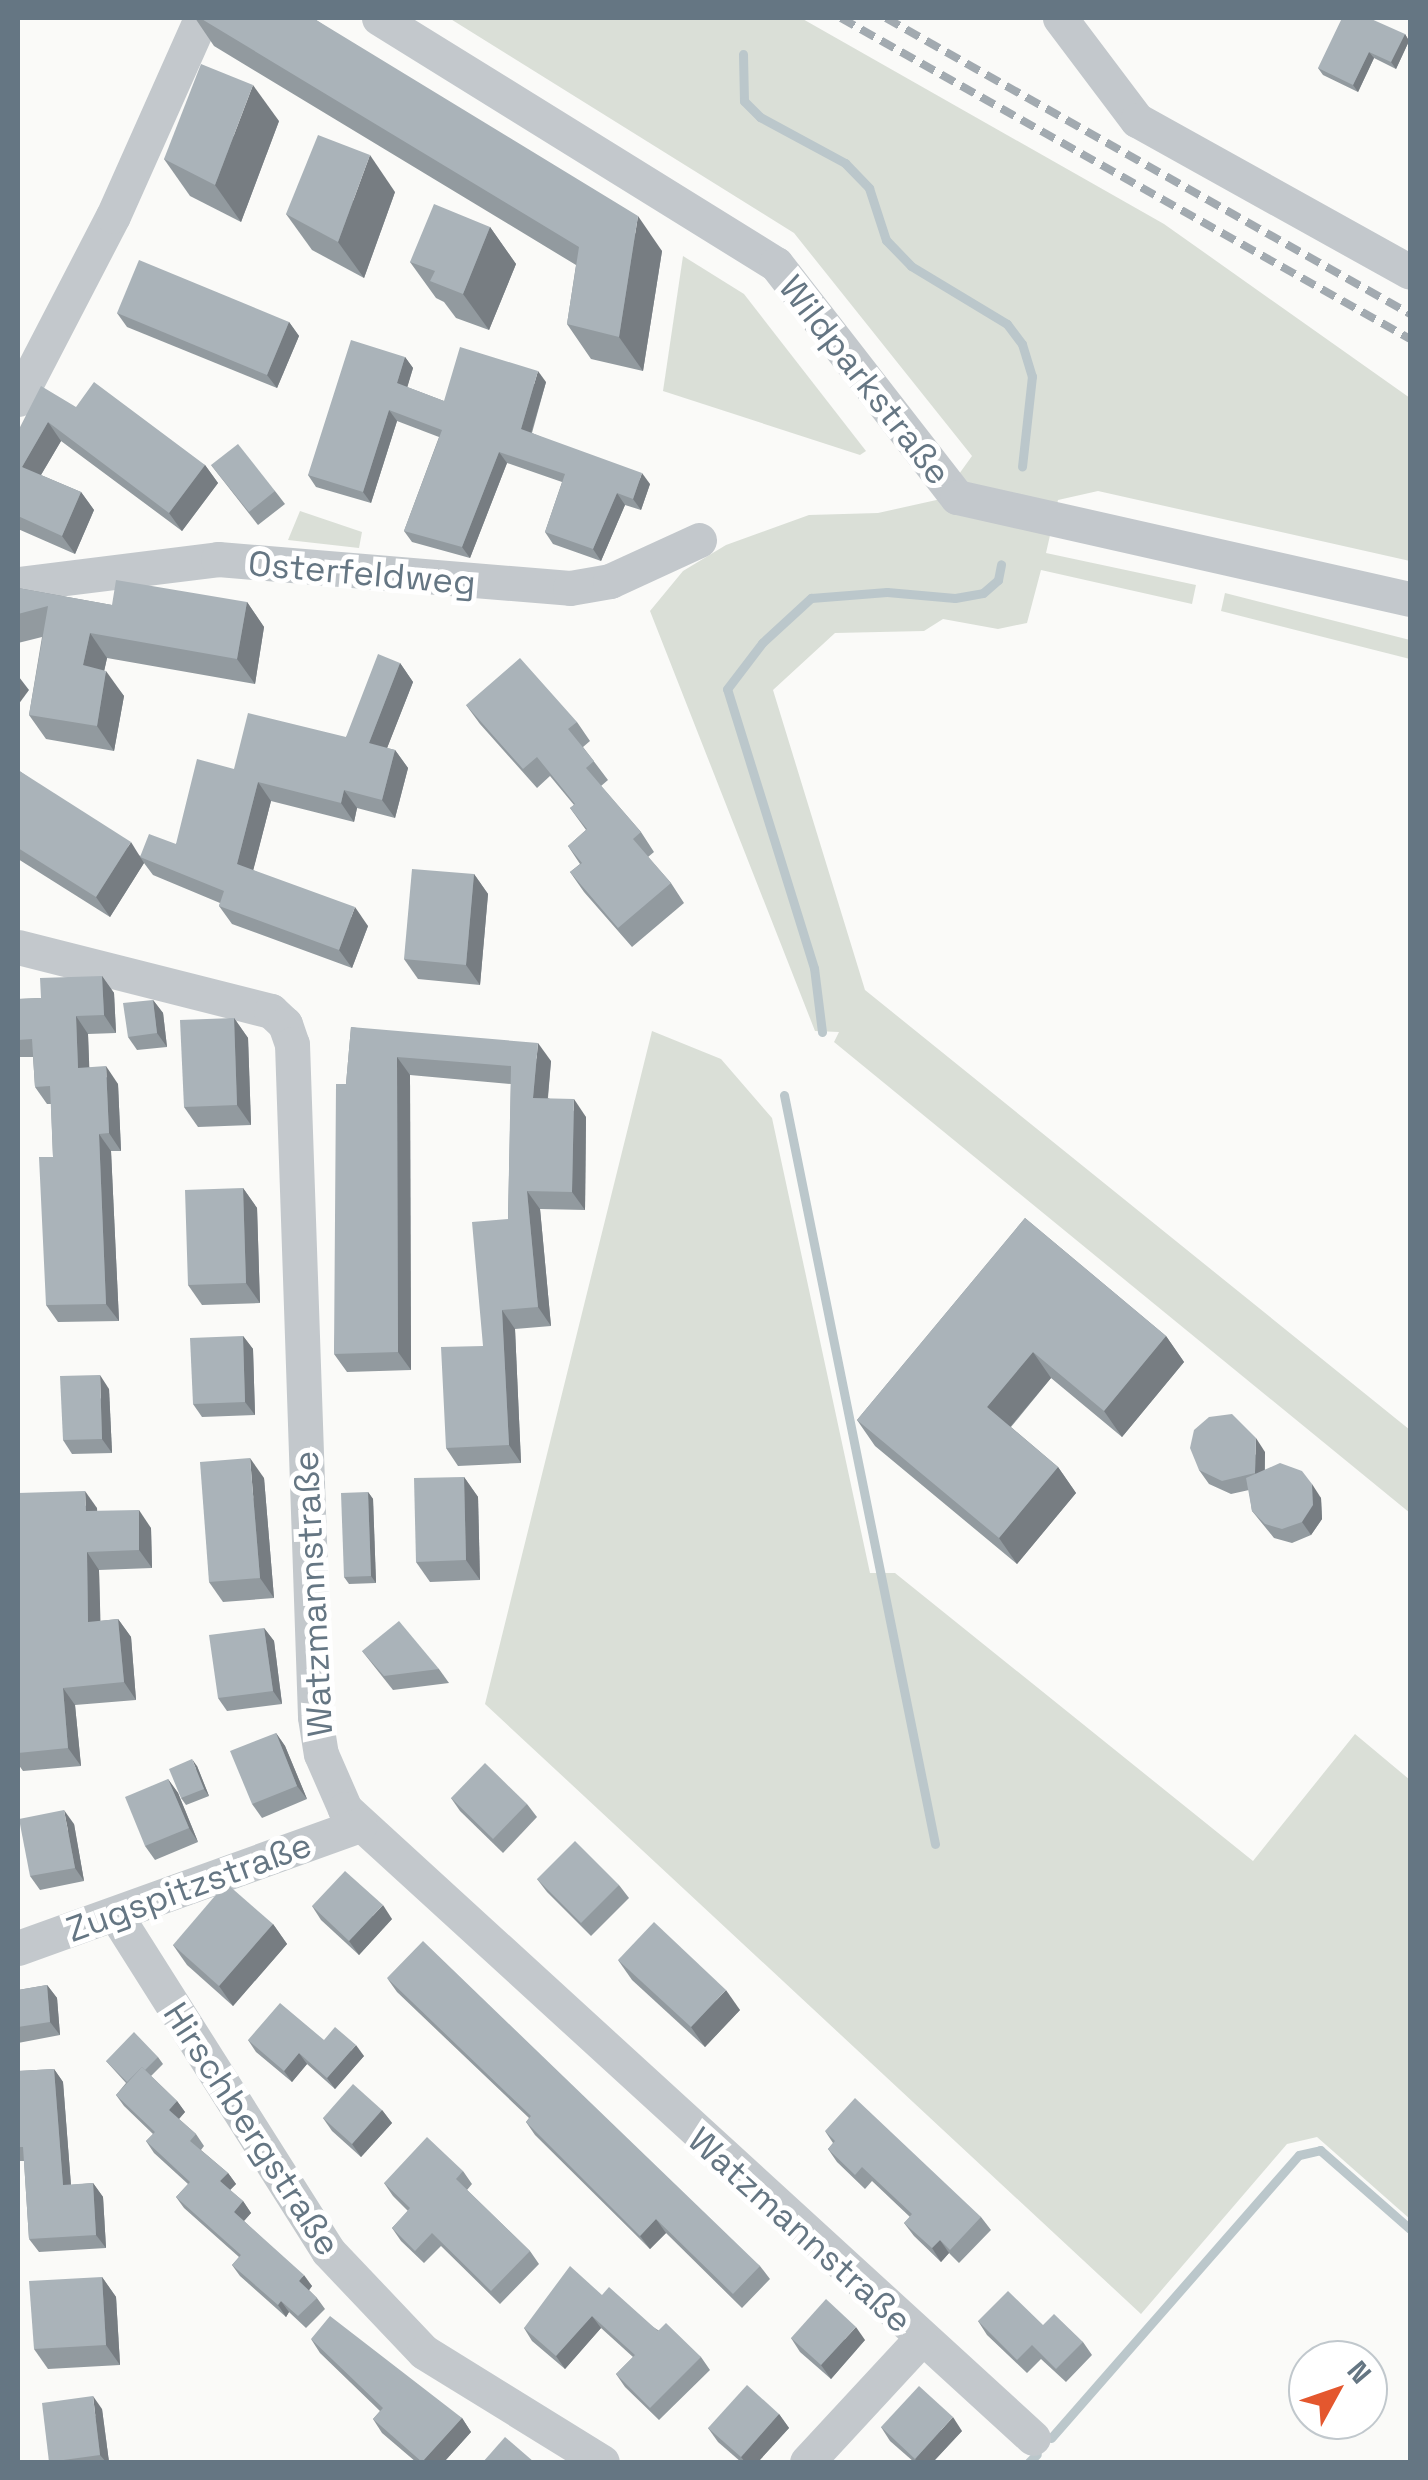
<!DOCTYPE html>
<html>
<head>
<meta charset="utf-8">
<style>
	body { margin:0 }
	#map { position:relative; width:1428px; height:2480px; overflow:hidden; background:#fafaf8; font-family:"Space Grotesk",sans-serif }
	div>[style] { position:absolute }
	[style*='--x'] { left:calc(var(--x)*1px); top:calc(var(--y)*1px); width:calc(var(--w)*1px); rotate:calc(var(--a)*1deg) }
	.green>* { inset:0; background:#dadfd7 }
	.stream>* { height:9px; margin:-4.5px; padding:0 4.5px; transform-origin:4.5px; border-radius:4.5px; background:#bbc7cb }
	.minor>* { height:35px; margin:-17.5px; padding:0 17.5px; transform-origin:17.5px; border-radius:17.5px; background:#c3c8cc }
	.rail>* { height:8px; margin-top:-4px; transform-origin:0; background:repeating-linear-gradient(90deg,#a2aab0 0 15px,transparent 0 23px) }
	.wall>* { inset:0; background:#929a9f }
	.shaded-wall>* { inset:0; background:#777d82 }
	.building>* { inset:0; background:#aab3b9 }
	span { translate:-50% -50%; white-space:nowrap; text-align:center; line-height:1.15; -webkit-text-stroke:10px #fff; paint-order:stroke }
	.street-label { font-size:35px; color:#657683 }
	.frame { position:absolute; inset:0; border:20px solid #657683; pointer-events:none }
	.north { position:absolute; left:1288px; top:2340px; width:100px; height:100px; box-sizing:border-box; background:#fff; border:2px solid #c1c8cd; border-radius:50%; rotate:50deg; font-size:28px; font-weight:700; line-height:40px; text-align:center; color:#657683 }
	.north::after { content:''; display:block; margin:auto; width:35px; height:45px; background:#e4572e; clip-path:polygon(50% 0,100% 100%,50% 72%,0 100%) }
</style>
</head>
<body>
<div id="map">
	<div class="green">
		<i style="clip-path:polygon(449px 18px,801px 18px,1164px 224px,1410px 398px,1410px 561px,1098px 491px,1058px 500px,1046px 553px,1196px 585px,1192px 604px,1041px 570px,1027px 623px,998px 629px,943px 619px,924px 631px,835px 633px,773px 690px,865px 990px,1410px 1430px,1410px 1513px,834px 1042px,839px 1032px,815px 1031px,650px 611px,683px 571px,726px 545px,809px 515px,878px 513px,941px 499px,972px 456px,794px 233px)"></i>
		<i style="clip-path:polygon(683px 256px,744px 294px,866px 451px,860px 455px,663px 391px)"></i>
		<i style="clip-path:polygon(300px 511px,362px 532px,359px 548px,288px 540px)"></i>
		<i style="clip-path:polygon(1225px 593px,1410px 640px,1410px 659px,1221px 611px)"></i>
		<i style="clip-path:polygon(652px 1031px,721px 1059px,772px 1118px,870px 1573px,895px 1573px,1253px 1861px,1355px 1734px,1410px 1780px,1410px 2219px,1317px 2137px,1287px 2144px,1141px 2314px,485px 1704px)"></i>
	</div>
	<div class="stream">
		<i style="--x:743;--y:54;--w:47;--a:88.8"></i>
		<i style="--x:744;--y:101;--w:23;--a:45"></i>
		<i style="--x:760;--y:117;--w:97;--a:28.4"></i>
		<i style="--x:845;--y:163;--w:35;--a:46"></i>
		<i style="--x:869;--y:188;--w:55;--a:71.9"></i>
		<i style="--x:886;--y:240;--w:36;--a:46"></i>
		<i style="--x:911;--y:266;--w:112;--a:31.1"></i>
		<i style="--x:1007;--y:324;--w:25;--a:53"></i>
		<i style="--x:1022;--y:344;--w:34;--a:73"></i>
		<i style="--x:1032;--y:376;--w:91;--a:96.3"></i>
		<i style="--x:822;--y:1032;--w:64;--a:-97.1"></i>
		<i style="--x:814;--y:968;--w:292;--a:-107.3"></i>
		<i style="--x:727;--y:689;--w:58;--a:-52.7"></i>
		<i style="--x:762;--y:643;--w:67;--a:-42.6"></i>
		<i style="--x:811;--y:598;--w:76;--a:-4.5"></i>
		<i style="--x:887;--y:592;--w:68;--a:5"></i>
		<i style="--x:955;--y:598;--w:28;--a:-10"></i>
		<i style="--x:983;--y:593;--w:20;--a:-41"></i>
		<i style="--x:998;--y:580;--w:16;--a:-79"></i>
		<i style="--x:784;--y:1095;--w:764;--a:78.6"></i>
		<i style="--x:1051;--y:2438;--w:376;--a:-48.8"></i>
		<i style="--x:1299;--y:2155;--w:22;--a:-13"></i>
		<i style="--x:1320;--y:2150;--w:120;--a:41.3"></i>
		<i style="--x:1029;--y:2462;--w:11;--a:-45"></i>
	</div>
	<div class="minor">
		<i style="--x:379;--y:18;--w:467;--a:31.8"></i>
		<i style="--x:776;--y:264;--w:295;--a:52.2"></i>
		<i style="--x:957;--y:497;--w:464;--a:12.7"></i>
		<i style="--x:1060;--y:18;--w:128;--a:53"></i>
		<i style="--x:1137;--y:120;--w:312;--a:29.1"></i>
		<i style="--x:18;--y:399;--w:206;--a:-62.6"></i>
		<i style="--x:113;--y:216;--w:217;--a:-66"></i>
		<i style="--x:18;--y:584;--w:202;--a:-7.1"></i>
		<i style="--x:218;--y:559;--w:353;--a:4.7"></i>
		<i style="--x:570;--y:588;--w:41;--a:-9.9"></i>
		<i style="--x:610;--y:581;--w:98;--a:-24.7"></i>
		<i style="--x:18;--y:947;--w:261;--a:14.2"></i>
		<i style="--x:271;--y:1011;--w:19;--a:43"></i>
		<i style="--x:285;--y:1024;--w:21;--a:71"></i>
		<i style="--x:292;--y:1044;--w:673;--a:88.04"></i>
		<i style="--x:315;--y:1717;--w:37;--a:81"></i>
		<i style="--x:321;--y:1754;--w:60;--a:66.4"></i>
		<i style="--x:345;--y:1809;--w:932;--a:42.43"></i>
		<i style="--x:117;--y:1917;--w:395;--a:57.7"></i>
		<i style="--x:328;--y:2251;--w:139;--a:46.5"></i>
		<i style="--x:424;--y:2352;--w:209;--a:31.7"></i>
		<i style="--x:18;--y:1948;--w:363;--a:-19.8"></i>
		<i style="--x:807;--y:2462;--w:166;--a:-47.2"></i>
	</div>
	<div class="rail">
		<i style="--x:841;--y:18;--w:653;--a:29.43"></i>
		<i style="--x:886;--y:18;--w:602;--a:29.46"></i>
	</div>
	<div class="wall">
		<i style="clip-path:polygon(195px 18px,313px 18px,662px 251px,643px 371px,591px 359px,567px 324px,576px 265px,214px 46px)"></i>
		<i style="clip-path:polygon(1405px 34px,1409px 41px,1396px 69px,1374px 58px,1358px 92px,1323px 75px,1318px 68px)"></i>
		<i style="clip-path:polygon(279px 121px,241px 222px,190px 196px,164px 159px)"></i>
		<i style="clip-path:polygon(395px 192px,364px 278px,312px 250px,286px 214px)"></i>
		<i style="clip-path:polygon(490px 227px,516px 264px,489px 330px,456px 318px,444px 302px,436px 298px,410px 262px)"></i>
		<i style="clip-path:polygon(117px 313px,289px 322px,299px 336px,277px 388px,127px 327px)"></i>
		<i style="clip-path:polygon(405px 357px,413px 368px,407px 387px,444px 401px,546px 382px,532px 433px,650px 484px,641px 510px,625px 505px,601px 561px,553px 544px,545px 532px,562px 482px,507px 463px,470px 558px,412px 542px,404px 531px,439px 437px,397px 421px,371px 503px,316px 487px,308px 475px)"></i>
		<i style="clip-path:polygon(76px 407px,205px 465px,218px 483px,182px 531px,61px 441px,41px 475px,81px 492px,94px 510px,75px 554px,18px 529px,18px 431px)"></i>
		<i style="clip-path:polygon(211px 465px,275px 491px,285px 504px,258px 525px)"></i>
		<i style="clip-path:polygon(18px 588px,112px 605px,247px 602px,264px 627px,255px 684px,107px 658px,104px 671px,124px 696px,114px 751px,46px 739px,29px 715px,42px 637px,18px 643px)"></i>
		<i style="clip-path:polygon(400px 663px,413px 682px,387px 748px,395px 750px,408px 768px,395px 818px,357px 808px,354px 822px,271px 801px,253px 870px,368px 926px,352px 968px,232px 924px,219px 906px,220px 903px,153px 875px,144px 863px,110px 917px,18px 859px,18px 770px,140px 856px,176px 844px,234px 769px,346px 737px)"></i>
		<i style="clip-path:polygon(466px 705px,577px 722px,590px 741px,583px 747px,608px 780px,601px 786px,641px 832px,654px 852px,648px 857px,671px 883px,684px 903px,632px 947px,584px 892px,570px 872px,580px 864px,568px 846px,586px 830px,570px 808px,574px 805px,550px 776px,537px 788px,480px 724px)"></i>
		<i style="clip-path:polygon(474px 874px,488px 894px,480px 985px,418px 979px,404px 959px)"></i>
		<i style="clip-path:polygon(102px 976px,114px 993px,116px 1033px,88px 1034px,89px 1067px,118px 1084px,121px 1151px,111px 1151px,119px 1321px,58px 1322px,46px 1305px,53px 1157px,51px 1104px,47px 1104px,35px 1087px,33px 1057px,20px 1057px,18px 1054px,18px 999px,41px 998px)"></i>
		<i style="clip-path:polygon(153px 1000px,163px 1013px,167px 1047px,137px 1050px,128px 1037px)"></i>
		<i style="clip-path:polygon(234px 1018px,248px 1038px,251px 1125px,198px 1127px,184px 1107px)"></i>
		<i style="clip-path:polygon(351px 1027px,551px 1061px,548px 1098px,586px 1117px,585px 1210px,540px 1209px,551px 1326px,515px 1329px,521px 1463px,458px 1466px,446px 1448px,483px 1346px,508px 1219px,511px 1084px,410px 1075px,411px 1370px,347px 1372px,334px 1354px,346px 1084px)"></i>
		<i style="clip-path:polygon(243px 1188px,257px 1208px,260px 1303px,202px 1305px,188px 1285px)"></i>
		<i style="clip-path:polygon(1025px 1218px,1166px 1336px,1184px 1362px,1122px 1437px,1051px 1378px,1011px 1427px,1058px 1467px,1076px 1493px,1017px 1564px,875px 1446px,857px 1420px)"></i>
		<i style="clip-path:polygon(243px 1336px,253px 1349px,255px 1415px,202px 1417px,193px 1404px)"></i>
		<i style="clip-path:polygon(109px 1389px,112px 1453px,72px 1454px,63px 1440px)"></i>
		<i style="clip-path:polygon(1265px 1452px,1265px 1470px,1321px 1498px,1322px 1519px,1311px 1535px,1292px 1543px,1274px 1538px,1252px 1511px,1249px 1490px,1231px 1494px,1209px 1484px,1199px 1470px)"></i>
		<i style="clip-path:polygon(464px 1477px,478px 1497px,480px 1580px,430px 1582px,416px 1562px)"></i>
		<i style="clip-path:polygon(264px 1478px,274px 1598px,223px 1602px,209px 1582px)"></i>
		<i style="clip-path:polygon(368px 1492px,373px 1499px,376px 1583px,349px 1584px,344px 1577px)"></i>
		<i style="clip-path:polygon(18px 1493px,97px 1508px,97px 1511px,151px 1528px,152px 1568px,99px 1570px,100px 1621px,118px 1619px,131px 1637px,136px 1700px,75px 1705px,81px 1766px,23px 1771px,18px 1764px)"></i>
		<i style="clip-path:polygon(264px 1628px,274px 1641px,282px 1704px,227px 1711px,218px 1698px)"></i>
		<i style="clip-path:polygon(362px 1651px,439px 1669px,449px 1683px,393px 1690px)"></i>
		<i style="clip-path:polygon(276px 1733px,285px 1746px,307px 1799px,262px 1818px,252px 1804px)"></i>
		<i style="clip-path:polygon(197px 1766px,209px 1796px,186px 1805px,181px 1798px)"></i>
		<i style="clip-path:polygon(168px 1779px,178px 1793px,198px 1842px,155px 1860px,145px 1846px)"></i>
		<i style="clip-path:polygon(451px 1798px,527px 1804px,537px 1817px,503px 1853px,460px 1811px)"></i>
		<i style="clip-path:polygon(74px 1824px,84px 1881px,40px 1890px,30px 1876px)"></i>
		<i style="clip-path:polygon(537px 1879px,619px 1885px,629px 1898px,591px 1936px,547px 1892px)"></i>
		<i style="clip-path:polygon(312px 1906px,392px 1919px,359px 1955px,321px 1920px)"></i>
		<i style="clip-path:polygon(273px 1924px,287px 1944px,233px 2006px,187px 1965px,173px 1945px)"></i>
		<i style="clip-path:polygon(618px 1960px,740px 2010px,705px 2047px,632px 1980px)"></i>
		<i style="clip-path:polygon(387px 1978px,760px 2266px,770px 2279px,742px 2308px,666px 2233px,650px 2249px,535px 2135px,526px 2122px,529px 2118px,397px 1992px)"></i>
		<i style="clip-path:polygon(47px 1985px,57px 1998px,60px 2035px,18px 2043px,18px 1990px)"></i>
		<i style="clip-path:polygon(248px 2040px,324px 2040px,364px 2056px,335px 2089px,307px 2064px,292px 2082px,256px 2052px)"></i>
		<i style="clip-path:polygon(158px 2057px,163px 2064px,151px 2076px,177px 2101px,185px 2112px,179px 2119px,196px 2134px,204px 2146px,201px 2150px,228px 2173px,236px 2184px,230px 2190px,243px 2201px,251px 2213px,244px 2221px,312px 2286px,309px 2290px,317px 2298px,325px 2309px,306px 2328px,289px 2312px,286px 2317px,240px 2276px,232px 2265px,239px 2257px,184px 2208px,176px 2197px,188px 2184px,154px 2153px,146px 2141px,153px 2134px,124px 2106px,116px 2095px,126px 2083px,106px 2061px)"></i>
		<i style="clip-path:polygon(54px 2069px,63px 2082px,71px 2185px,93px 2183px,103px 2197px,106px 2248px,39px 2252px,29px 2239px,24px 2161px,18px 2161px,18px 2071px)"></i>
		<i style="clip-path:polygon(382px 2110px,392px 2123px,361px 2157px,332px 2131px,323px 2118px)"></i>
		<i style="clip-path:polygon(825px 2131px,981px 2217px,991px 2230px,959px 2263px,949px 2253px,941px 2262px,914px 2236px,904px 2223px,910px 2217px,872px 2181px,865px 2189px,837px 2162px,828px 2149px,833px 2143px)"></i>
		<i style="clip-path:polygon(463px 2171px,472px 2184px,467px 2190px,530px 2251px,539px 2264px,500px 2304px,441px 2246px,424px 2263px,401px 2241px,392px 2228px,408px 2211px,393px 2196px,384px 2183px)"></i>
		<i style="clip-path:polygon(102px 2277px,116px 2297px,120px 2365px,48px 2369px,34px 2349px)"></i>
		<i style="clip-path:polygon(602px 2295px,701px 2357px,710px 2370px,659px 2420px,625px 2387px,616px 2374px,633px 2357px,601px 2328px,565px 2369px,532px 2341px,524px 2328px)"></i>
		<i style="clip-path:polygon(978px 2321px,1043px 2325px,1083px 2342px,1092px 2355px,1066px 2382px,1041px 2359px,1027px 2373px,987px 2335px)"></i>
		<i style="clip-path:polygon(791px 2338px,865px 2340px,831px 2379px,800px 2352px)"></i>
		<i style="clip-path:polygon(311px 2339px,462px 2418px,471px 2432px,444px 2462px,416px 2462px,382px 2433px,373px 2419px,380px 2411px,320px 2353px)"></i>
		<i style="clip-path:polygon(102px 2409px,109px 2462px,50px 2462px)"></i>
		<i style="clip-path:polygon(779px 2414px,789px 2428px,758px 2462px,741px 2462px,718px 2442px,708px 2428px)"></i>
		<i style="clip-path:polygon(881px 2427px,962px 2431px,933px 2462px,914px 2462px,890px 2441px)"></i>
	</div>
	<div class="shaded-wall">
		<i style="clip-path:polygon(1405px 34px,1409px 41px,1396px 69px,1391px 62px)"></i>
		<i style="clip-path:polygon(1369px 52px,1374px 58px,1358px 92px,1353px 85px)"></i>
		<i style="clip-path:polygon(253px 85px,279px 121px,241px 222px,215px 185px)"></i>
		<i style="clip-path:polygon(370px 155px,395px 192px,364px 278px,338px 242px)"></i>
		<i style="clip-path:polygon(638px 216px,662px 251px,643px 371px,619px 337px)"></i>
		<i style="clip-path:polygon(490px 227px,516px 264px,489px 330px,463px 294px)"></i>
		<i style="clip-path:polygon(289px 322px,299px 336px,277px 388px,267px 375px)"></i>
		<i style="clip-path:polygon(405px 357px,413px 368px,405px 395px,397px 383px)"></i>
		<i style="clip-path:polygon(538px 371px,546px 382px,529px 440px,521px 429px)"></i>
		<i style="clip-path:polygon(389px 410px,397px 421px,371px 503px,363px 492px)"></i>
		<i style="clip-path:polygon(48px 422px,61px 441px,35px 485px,22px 467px)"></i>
		<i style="clip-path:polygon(499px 452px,507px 463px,470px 558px,462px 547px)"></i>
		<i style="clip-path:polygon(205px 465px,218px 483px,182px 531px,169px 513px)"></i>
		<i style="clip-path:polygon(642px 473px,650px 484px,641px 510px,633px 499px)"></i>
		<i style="clip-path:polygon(81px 492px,94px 510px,75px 554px,62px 536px)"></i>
		<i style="clip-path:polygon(617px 493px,625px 505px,601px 561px,593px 549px)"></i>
		<i style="clip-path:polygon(247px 602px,264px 627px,255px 684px,237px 659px)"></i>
		<i style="clip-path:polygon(90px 633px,107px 658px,100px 690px,83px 665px)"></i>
		<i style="clip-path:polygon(400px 663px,413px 682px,382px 761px,369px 743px)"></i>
		<i style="clip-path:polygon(106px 671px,124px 696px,114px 751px,97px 726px)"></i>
		<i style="clip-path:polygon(19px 677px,29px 690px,18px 705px,18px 679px)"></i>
		<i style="clip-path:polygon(395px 750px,408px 768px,395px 818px,382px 800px)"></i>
		<i style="clip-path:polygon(258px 782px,271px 801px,250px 883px,237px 864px)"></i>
		<i style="clip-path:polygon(344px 790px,357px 808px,354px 822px,341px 803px)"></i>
		<i style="clip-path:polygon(131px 842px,144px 863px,110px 917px,96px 897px)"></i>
		<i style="clip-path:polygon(474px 874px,488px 894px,480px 985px,466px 965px)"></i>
		<i style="clip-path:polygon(355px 907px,368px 926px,352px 968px,339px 950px)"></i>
		<i style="clip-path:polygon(102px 976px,114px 993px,116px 1033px,104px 1015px)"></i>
		<i style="clip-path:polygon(153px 1000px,163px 1013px,167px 1047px,157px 1033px)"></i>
		<i style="clip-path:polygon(76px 1016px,88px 1034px,90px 1085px,78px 1068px)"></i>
		<i style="clip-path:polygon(234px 1018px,248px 1038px,251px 1125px,237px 1105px)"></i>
		<i style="clip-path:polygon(538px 1043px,551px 1061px,546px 1116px,533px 1098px)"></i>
		<i style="clip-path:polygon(397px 1057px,410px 1075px,411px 1370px,398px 1352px)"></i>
		<i style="clip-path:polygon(106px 1066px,118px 1084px,121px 1151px,109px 1133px)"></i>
		<i style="clip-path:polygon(574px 1099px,586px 1117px,585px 1210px,572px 1192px)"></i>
		<i style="clip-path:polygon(99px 1134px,111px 1151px,119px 1321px,106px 1304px)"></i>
		<i style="clip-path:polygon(243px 1188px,257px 1208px,260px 1303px,246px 1283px)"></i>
		<i style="clip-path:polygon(527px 1191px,540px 1209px,551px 1326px,538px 1307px)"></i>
		<i style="clip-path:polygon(502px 1310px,515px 1329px,521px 1463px,509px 1445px)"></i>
		<i style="clip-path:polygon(243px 1336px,253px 1349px,255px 1415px,245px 1402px)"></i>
		<i style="clip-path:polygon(1166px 1336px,1184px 1362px,1122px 1437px,1104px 1411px)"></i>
		<i style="clip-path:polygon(1033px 1352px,1051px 1378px,1005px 1433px,987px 1407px)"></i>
		<i style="clip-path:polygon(100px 1375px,109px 1389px,112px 1453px,102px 1439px)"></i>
		<i style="clip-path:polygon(1256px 1438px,1265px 1452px,1264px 1486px,1255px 1473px)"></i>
		<i style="clip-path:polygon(250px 1458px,264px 1478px,274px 1598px,260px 1578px)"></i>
		<i style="clip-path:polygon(1058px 1467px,1076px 1493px,1017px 1564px,999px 1538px)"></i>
		<i style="clip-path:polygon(464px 1477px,478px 1497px,480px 1580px,466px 1560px)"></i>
		<i style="clip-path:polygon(1312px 1484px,1321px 1498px,1322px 1519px,1311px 1535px,1302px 1522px)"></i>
		<i style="clip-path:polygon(85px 1491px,97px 1508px,98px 1528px,86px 1511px)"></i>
		<i style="clip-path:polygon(368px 1492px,373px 1499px,376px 1583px,371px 1576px)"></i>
		<i style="clip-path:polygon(139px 1510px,151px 1528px,152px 1568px,139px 1550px)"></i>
		<i style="clip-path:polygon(87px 1552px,99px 1570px,101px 1640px,88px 1622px)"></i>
		<i style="clip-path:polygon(118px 1619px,131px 1637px,136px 1700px,124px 1682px)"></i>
		<i style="clip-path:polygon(264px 1628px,274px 1641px,282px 1704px,273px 1691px)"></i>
		<i style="clip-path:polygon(63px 1688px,75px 1705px,81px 1766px,68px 1748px)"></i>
		<i style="clip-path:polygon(276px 1733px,285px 1746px,307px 1799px,297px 1786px)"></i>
		<i style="clip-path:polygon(192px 1759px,197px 1766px,209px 1796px,204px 1789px)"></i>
		<i style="clip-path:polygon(168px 1779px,178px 1793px,198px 1842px,189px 1828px)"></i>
		<i style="clip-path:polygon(64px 1810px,74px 1824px,84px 1881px,75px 1868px)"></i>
		<i style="clip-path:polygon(383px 1905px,392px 1919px,359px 1955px,349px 1941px)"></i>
		<i style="clip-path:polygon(273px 1924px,287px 1944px,233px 2006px,219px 1986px)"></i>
		<i style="clip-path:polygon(47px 1985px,57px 1998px,60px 2035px,50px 2022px)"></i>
		<i style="clip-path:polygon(726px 1990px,740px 2010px,705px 2047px,691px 2027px)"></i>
		<i style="clip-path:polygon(356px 2045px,364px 2056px,335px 2089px,327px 2078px)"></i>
		<i style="clip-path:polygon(299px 2053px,307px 2064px,292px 2082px,284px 2071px)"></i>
		<i style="clip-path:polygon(54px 2069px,63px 2082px,72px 2199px,63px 2185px)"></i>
		<i style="clip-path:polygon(177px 2101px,185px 2112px,177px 2121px,169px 2110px)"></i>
		<i style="clip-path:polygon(382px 2110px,392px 2123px,361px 2157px,352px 2144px)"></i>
		<i style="clip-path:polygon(228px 2173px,236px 2184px,228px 2192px,220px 2181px)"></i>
		<i style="clip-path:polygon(93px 2183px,103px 2197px,106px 2248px,96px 2235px)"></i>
		<i style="clip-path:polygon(243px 2201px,251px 2213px,242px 2223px,234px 2212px)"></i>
		<i style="clip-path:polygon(656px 2219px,666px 2233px,650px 2249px,640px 2236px)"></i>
		<i style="clip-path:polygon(940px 2240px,949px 2253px,941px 2262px,932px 2248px)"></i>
		<i style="clip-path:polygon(304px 2275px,312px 2286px,307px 2293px,299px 2281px)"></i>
		<i style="clip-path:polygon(102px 2277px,116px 2297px,120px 2365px,106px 2345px)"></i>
		<i style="clip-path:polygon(281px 2301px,289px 2312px,286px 2317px,278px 2305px)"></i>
		<i style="clip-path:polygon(592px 2316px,601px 2328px,565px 2369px,556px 2356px)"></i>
		<i style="clip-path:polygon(856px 2327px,865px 2340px,831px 2379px,821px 2365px)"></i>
		<i style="clip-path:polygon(93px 2396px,102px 2409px,109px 2462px,106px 2462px,100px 2455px)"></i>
		<i style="clip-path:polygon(779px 2414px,789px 2428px,758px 2462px,745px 2462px,741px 2457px)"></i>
		<i style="clip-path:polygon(953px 2417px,962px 2431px,933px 2462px,918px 2462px,915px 2459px)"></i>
		<i style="clip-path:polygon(462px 2418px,471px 2432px,444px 2462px,422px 2462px)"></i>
	</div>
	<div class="building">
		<i style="clip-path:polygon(200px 18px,313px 18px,638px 216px,619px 337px,567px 324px,579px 247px)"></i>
		<i style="clip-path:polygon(1342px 18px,1369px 18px,1405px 34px,1391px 62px,1369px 52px,1353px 85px,1318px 68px)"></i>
		<i style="clip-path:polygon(201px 64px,253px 85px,215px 185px,164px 159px)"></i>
		<i style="clip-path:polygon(318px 135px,370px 155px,338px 242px,286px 214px)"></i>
		<i style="clip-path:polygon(434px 204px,490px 227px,463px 294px,430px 281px,435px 271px,410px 262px)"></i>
		<i style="clip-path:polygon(139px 260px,289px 322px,267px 375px,117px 313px)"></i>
		<i style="clip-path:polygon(351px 340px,405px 357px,397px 383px,444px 401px,460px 347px,538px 371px,521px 429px,642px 473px,633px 499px,617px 493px,593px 549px,545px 532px,565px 474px,499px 452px,462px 547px,404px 531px,442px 430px,389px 410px,363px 492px,308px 475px)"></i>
		<i style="clip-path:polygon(94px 382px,205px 465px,169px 513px,48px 422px,22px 467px,81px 492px,62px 536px,18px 516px,18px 431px,41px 386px,76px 407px)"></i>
		<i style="clip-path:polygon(238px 444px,275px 491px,249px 512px,211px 465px)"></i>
		<i style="clip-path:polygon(116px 580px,247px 602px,237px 659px,90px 633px,83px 665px,106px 671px,97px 726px,29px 715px,48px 606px,18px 614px,18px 588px,112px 605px)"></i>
		<i style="clip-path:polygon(378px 654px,400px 663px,369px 743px,395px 750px,382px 800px,344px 790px,341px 803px,258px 782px,237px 864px,355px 907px,339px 950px,219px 906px,224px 891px,140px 857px,149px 834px,176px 844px,197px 759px,234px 769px,248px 713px,346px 737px)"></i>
		<i style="clip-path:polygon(520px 658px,577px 722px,568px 729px,594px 761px,586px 768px,641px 832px,633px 839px,671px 883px,618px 928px,570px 872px,582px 863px,568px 846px,587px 829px,570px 808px,575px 804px,537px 757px,523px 769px,466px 705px)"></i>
		<i style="clip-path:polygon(18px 770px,131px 842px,96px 897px,18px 848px)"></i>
		<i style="clip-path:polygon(412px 869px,474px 874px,466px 965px,404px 959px)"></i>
		<i style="clip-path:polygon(102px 976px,104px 1015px,76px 1016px,78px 1068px,106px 1066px,109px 1133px,99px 1134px,106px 1304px,46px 1305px,39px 1157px,53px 1157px,50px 1086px,35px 1087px,32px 1039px,18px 1040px,18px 999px,41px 998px,40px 978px)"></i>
		<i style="clip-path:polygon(153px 1000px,157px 1033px,128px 1037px,123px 1003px)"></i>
		<i style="clip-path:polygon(234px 1018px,237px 1105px,184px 1107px,180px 1020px)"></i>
		<i style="clip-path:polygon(351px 1027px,538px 1043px,533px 1098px,574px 1099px,572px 1192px,527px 1191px,538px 1307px,502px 1310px,509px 1445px,446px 1448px,441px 1347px,483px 1346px,472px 1222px,508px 1219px,511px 1066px,397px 1057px,398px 1352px,334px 1354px,336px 1084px,346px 1084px)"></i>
		<i style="clip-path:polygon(243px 1188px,246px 1283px,188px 1285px,185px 1190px)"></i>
		<i style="clip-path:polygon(1025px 1218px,1166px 1336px,1104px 1411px,1033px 1352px,987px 1407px,1058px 1467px,999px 1538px,857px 1420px)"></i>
		<i style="clip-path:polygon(243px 1336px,245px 1402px,193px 1404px,190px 1338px)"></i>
		<i style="clip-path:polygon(100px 1375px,102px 1439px,63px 1440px,60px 1376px)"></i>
		<i style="clip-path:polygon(1232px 1414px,1256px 1438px,1255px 1473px,1222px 1481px,1199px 1470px,1190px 1448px,1194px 1430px,1209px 1417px)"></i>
		<i style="clip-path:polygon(250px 1458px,260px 1578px,209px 1582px,200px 1462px)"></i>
		<i style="clip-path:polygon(1280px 1463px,1302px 1471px,1312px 1484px,1313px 1505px,1302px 1522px,1282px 1529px,1265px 1524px,1252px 1511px,1246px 1478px)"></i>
		<i style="clip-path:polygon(464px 1477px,466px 1560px,416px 1562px,414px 1478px)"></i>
		<i style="clip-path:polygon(85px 1491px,86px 1511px,139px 1510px,139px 1550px,87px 1552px,88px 1622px,118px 1619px,124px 1682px,63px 1688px,68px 1748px,18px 1753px,18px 1493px)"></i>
		<i style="clip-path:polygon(368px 1492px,371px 1576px,344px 1577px,341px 1493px)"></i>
		<i style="clip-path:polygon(399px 1621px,439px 1669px,384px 1676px,362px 1651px)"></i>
		<i style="clip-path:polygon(264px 1628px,273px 1691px,218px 1698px,209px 1635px)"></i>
		<i style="clip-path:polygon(276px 1733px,297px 1786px,252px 1804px,230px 1751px)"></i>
		<i style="clip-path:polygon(192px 1759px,204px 1789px,181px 1798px,169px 1769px)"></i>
		<i style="clip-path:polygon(485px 1763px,527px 1804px,493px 1839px,451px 1798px)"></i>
		<i style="clip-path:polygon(168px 1779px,189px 1828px,145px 1846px,125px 1797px)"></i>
		<i style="clip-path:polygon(64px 1810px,75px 1868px,30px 1876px,19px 1819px)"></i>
		<i style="clip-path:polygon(575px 1841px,619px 1885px,581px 1923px,537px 1879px)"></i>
		<i style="clip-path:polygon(345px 1871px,383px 1905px,349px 1941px,312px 1906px)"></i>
		<i style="clip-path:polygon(226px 1883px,273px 1924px,219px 1986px,173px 1945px)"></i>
		<i style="clip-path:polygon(654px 1922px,726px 1990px,691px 2027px,618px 1960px)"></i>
		<i style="clip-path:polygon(423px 1941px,760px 2266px,733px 2294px,656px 2219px,640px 2236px,526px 2122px,531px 2116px,387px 1978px)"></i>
		<i style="clip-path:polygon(47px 1985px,50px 2022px,18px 2027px,18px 1990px)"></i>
		<i style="clip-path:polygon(280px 2003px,324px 2040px,335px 2027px,356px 2045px,327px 2078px,299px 2053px,284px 2071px,248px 2040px)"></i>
		<i style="clip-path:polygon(134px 2032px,158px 2057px,145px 2070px,142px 2067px,127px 2082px,106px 2061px)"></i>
		<i style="clip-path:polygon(142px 2067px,177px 2101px,169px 2110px,196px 2134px,190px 2141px,228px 2173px,220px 2181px,243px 2201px,234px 2212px,304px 2275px,299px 2281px,317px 2298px,298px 2316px,281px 2301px,278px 2305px,232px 2265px,241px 2255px,176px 2197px,190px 2182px,146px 2141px,155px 2132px,116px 2095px)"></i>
		<i style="clip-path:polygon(54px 2069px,63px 2185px,93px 2183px,96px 2235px,29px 2239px,23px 2147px,18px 2147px,18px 2071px)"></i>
		<i style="clip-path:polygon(353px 2084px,382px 2110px,352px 2144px,323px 2118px)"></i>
		<i style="clip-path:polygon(855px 2098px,981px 2217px,950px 2250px,940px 2240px,932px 2248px,904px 2223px,912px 2214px,862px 2167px,855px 2175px,828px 2149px,835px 2141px,825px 2131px)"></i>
		<i style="clip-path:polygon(427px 2137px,463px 2171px,456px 2179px,530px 2251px,491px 2291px,432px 2233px,415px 2251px,392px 2228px,410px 2208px,384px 2183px)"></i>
		<i style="clip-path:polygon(570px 2266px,602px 2295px,609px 2287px,658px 2331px,666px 2323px,701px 2357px,650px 2408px,616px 2374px,635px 2355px,592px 2316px,556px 2356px,524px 2328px)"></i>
		<i style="clip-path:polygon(102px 2277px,106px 2345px,34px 2349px,29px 2281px)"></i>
		<i style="clip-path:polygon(1008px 2291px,1043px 2325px,1054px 2314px,1083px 2342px,1056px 2369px,1032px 2345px,1017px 2360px,978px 2321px)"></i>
		<i style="clip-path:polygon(826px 2299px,856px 2327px,821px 2365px,791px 2338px)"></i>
		<i style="clip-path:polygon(330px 2316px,462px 2418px,422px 2462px,373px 2419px,383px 2408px,311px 2339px)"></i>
		<i style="clip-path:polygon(747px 2385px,779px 2414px,741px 2457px,708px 2428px)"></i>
		<i style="clip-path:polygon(919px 2386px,953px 2417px,915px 2459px,881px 2427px)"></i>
		<i style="clip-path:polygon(93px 2396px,100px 2455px,49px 2462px,42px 2403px)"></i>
		<i style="clip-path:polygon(505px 2437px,534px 2462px,483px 2462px)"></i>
	</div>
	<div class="street-label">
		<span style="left:865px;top:380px;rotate:52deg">Wildparkstraße</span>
		<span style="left:362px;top:573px;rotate:5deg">Osterfeldweg</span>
		<span style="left:313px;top:1594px;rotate:-93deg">Watzmannstraße</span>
		<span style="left:189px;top:1887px;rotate:-20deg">Zugspitzstraße</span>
		<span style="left:252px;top:2129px;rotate:57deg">Hirschbergstraße</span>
		<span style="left:800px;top:2230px;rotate:42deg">Watzmannstraße</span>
	</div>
	<div class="frame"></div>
	<div class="north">N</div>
</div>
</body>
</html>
